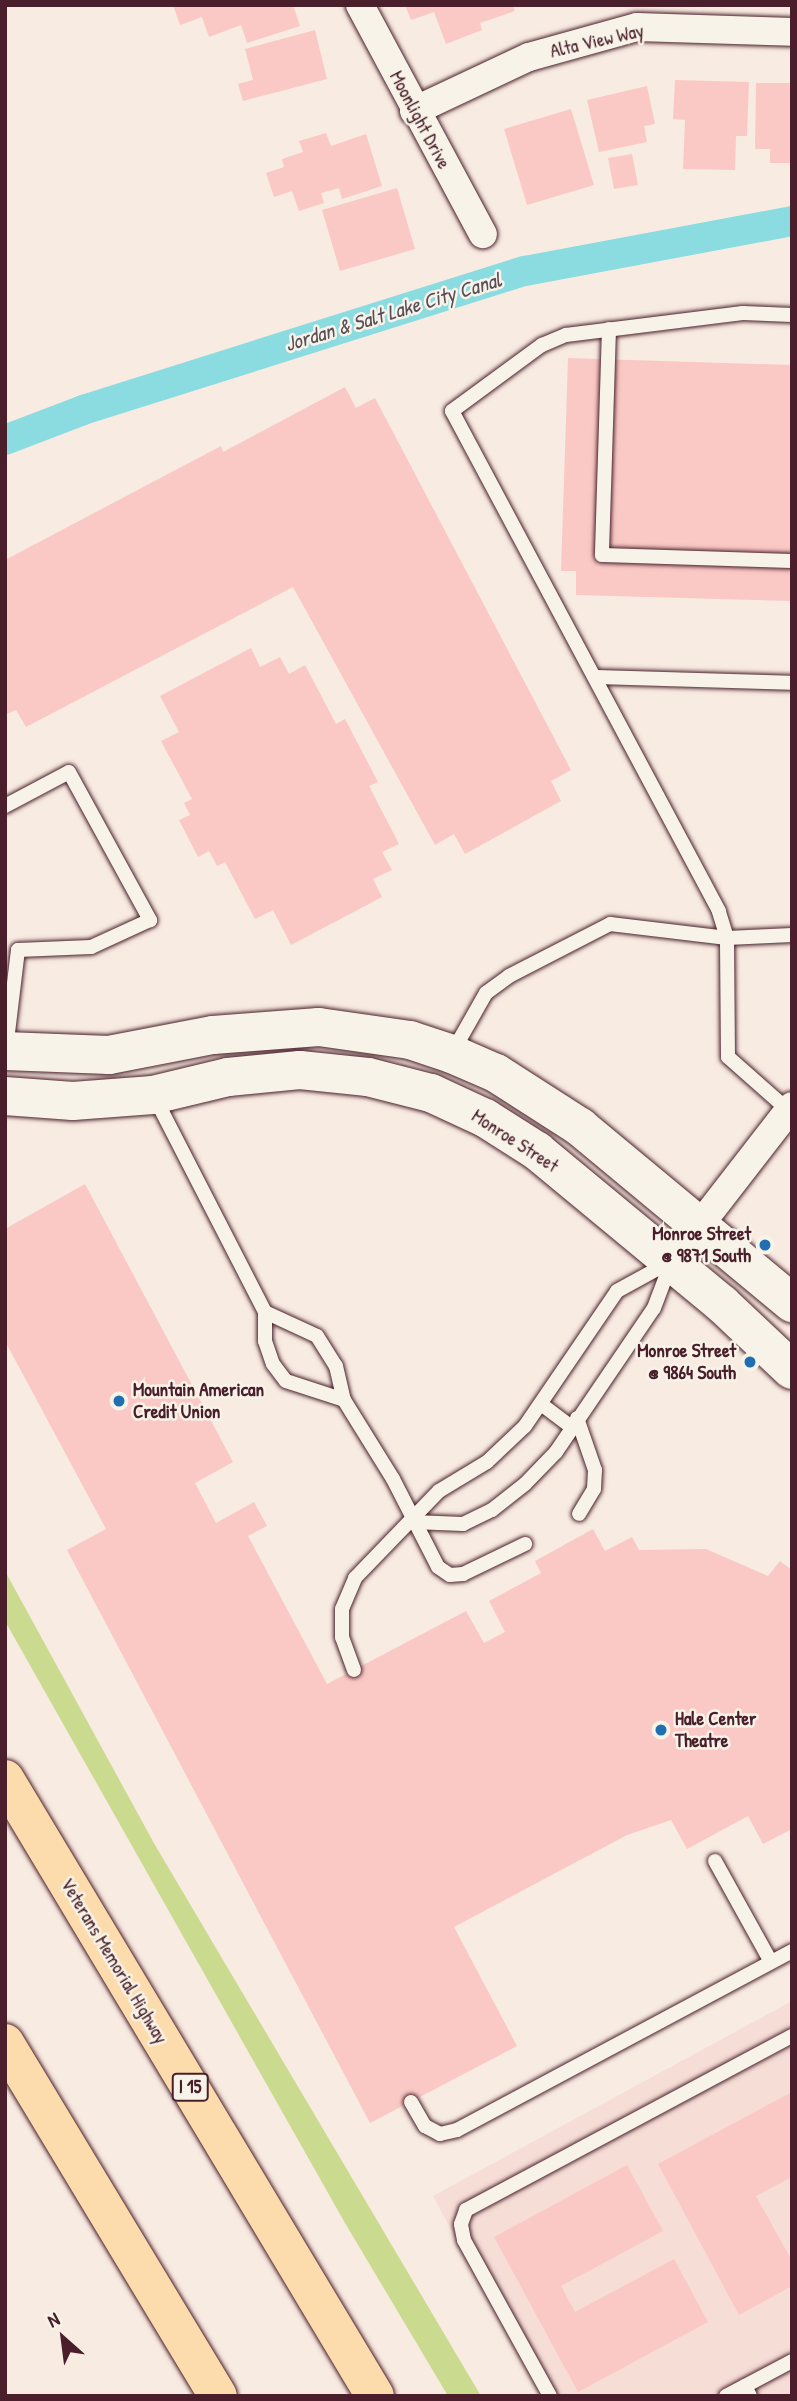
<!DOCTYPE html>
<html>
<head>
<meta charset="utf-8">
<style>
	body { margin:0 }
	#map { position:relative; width:797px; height:2401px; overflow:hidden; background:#f8ebe1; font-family:"Patrick Hand",sans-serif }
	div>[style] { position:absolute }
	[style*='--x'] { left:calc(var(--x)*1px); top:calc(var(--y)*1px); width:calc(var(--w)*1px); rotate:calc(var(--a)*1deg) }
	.built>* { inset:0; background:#f6ddd6 }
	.green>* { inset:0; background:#cada8e }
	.canal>* { height:30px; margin:-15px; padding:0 15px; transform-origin:15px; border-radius:15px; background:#8bdce1 }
	.building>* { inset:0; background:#fac9c5 }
	.roads { filter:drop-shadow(0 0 2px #4a1f2b) drop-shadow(0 0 2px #4a1f2b) }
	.lane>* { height:14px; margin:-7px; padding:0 7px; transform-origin:7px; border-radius:7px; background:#f7f3e8 }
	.street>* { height:28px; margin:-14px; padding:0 14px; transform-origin:14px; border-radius:14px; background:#f7f3e8 }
	.secondary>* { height:38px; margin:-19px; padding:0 19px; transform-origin:19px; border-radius:19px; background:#f7f3e8 }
	.highway>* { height:38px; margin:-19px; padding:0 19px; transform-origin:19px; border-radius:19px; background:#fcdcac }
	.dots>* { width:19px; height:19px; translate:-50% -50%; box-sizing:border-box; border:4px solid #f7f3e8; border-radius:50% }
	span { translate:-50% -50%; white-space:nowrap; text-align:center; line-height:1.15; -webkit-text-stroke:5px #f7f3e8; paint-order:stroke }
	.shield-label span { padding:2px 5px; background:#f7f3e8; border:2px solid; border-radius:5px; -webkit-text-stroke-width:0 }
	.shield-label { font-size:18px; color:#4a1f2b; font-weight:700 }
	.street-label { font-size:19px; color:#4a1f2b }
	.poi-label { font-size:19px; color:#4a1f2b; font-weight:700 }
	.right { translate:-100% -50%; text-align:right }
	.left { translate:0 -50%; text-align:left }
	.water-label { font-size:21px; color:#5a4e58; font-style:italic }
	.frame { position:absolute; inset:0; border:7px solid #4a1f2b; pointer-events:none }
	.north { position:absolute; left:28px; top:2303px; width:70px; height:70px; -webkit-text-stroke:5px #f7f3e8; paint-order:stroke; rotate:332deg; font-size:19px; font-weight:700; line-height:28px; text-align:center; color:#4a1f2b }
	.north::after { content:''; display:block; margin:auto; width:24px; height:32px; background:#4a1f2b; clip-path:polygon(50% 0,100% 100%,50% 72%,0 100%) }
</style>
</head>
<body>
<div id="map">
	<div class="built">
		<i style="clip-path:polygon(792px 2001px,792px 2396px,541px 2396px,433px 2196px)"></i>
	</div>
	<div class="green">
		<i style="clip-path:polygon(5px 1571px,155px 1845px,481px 2396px,448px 2396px,345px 2223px,5px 1621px)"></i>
	</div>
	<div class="canal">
		<i style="--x:5;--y:440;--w:84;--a:-21"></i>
		<i style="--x:83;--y:410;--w:463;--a:-17.5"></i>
		<i style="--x:525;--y:271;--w:272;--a:-10.6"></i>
	</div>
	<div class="building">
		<i style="clip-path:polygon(173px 5px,293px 5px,300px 26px,247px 43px,241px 25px,209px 37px,202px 17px,180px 25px)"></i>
		<i style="clip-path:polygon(405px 5px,513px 5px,515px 11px,480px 23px,482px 30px,446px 44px,434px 12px,411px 20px)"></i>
		<i style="clip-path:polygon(315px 30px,327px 79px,243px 101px,238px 84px,253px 80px,245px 49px)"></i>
		<i style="clip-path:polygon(675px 80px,749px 82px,747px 136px,736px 136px,735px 170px,683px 169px,685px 120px,673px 119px)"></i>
		<i style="clip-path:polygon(756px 83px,792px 83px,792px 163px,770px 163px,770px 149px,755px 149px)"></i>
		<i style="clip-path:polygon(647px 86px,655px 124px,644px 126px,647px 142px,599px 152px,587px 100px)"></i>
		<i style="clip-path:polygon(571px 109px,594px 185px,527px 205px,504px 129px)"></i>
		<i style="clip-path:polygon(326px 133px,331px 146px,366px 134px,382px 186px,342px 199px,339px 188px,321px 193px,324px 203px,299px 211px,292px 191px,274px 197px,266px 173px,284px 167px,282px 159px,303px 152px,299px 141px)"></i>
		<i style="clip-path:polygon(632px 154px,638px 185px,614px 189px,608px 158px)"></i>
		<i style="clip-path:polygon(397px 188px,415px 249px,340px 271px,322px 210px)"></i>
		<i style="clip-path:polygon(568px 358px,792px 365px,792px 601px,576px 595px,576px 571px,561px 571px)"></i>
		<i style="clip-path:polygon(345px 387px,356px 408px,375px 398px,571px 770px,551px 781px,561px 801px,465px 854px,454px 834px,435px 845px,293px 587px,26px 727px,16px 710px,5px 715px,5px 560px,221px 446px,223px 452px)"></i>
		<i style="clip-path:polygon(251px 648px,260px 667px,280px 657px,289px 674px,305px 665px,336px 724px,345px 719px,378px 782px,369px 786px,399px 844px,382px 852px,392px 870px,373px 879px,382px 897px,291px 945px,273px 910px,255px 919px,225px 862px,217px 866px,209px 851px,198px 857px,179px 820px,190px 815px,184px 803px,192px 799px,161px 741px,179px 732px,160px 696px)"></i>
		<i style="clip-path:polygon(85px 1184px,233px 1462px,195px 1483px,216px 1523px,254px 1502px,267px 1526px,248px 1536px,327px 1684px,466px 1611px,484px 1643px,505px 1632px,489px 1601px,541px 1573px,535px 1561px,593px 1529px,605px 1551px,632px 1537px,639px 1550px,706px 1549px,768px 1576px,780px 1561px,792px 1570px,792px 1829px,763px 1844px,748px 1816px,687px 1849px,671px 1820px,627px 1835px,454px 1927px,517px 2046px,370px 2123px,67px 1550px,106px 1529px,5px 1341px,5px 1229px)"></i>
		<i style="clip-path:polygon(792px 2092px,792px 2177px,756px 2196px,792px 2261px,792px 2286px,739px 2315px,658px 2164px)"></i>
		<i style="clip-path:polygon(627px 2165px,663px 2231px,561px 2286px,575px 2312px,674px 2259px,708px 2322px,578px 2392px,494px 2237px)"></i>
	</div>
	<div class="roads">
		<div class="lane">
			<i style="--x:609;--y:329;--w:226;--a:91.8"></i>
			<i style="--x:602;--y:555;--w:190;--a:1.8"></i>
			<i style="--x:595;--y:677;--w:197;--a:1.7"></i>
			<i style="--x:5;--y:806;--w:72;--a:-28"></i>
			<i style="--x:69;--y:772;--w:169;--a:61.3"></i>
			<i style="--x:150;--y:920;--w:65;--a:155.4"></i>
			<i style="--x:91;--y:947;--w:73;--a:177.6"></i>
			<i style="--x:18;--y:950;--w:100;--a:96.9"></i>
			<i style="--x:452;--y:1053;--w:69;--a:-60.5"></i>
			<i style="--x:486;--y:993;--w:29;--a:-36"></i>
			<i style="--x:509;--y:976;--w:114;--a:-27.2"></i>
			<i style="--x:610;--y:924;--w:118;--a:6.8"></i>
			<i style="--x:727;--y:938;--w:65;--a:-2.6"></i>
			<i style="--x:154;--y:1096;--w:243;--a:62.8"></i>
			<i style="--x:265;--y:1312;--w:29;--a:90"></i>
			<i style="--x:265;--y:1341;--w:24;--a:71"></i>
			<i style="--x:273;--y:1364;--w:21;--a:53"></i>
			<i style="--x:286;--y:1381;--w:61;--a:18.1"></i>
			<i style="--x:344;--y:1400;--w:93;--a:58.2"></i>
			<i style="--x:393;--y:1479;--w:99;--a:62.9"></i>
			<i style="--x:438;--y:1567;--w:14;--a:34"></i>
			<i style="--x:450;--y:1575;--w:13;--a:-4"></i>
			<i style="--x:463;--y:1574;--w:69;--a:-25.8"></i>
			<i style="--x:788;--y:1110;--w:80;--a:-138.5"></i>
			<i style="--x:728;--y:1057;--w:119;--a:-90.5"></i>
			<i style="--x:727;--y:938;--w:28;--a:-107"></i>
			<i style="--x:719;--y:911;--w:567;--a:-118.1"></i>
			<i style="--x:452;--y:411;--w:112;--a:-36.3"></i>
			<i style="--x:542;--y:345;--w:26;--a:-23"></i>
			<i style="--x:566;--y:335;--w:178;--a:-7.1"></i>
			<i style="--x:743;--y:313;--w:49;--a:2.3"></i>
			<i style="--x:265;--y:1312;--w:57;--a:24.8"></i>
			<i style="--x:317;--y:1336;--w:36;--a:58"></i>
			<i style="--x:336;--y:1366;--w:35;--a:77"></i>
			<i style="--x:541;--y:1404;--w:39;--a:37"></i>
			<i style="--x:577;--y:1418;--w:55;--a:70.9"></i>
			<i style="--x:595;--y:1470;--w:19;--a:93"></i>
			<i style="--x:594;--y:1489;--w:29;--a:121"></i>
			<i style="--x:413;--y:1522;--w:50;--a:2.3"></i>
			<i style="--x:463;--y:1524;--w:32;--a:-26"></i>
			<i style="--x:492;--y:1510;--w:42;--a:-38.2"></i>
			<i style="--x:525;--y:1484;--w:45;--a:-45.9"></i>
			<i style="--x:556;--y:1452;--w:174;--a:-55.8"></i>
			<i style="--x:654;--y:1308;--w:48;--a:-69.3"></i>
			<i style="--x:354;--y:1670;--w:35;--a:-110"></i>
			<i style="--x:342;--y:1637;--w:28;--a:-90"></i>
			<i style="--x:342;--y:1609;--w:34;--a:-67"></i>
			<i style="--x:355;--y:1578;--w:121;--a:-46"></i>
			<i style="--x:439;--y:1491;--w:56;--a:-31.1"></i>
			<i style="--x:487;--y:1462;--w:52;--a:-43.5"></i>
			<i style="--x:525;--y:1426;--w:163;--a:-55.7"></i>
			<i style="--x:617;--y:1291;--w:60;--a:-28.7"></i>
			<i style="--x:715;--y:1861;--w:115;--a:61"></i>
			<i style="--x:411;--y:2102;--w:28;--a:60"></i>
			<i style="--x:425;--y:2126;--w:17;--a:28"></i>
			<i style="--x:440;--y:2134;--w:17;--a:-13"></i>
			<i style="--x:457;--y:2130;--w:380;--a:-28.1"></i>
			<i style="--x:550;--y:2396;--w:178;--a:-118.9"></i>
			<i style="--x:464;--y:2240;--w:16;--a:-101"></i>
			<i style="--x:461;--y:2224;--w:15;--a:-70"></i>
			<i style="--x:466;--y:2210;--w:370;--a:-28.1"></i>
			<i style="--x:726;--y:2396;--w:21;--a:-28"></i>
			<i style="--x:750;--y:2396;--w:11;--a:-117"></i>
			<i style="--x:745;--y:2386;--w:53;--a:-28"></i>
		</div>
		<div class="street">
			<i style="--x:360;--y:5;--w:260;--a:61.8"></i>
			<i style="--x:414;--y:111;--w:127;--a:-25.2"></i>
			<i style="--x:529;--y:57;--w:112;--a:-15.5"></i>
			<i style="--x:637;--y:27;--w:155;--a:1.8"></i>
			<i style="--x:671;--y:1262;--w:197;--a:-52.2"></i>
		</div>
		<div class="secondary">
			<i style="--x:5;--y:1051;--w:104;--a:2.2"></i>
			<i style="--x:109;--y:1055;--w:106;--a:-10.9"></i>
			<i style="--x:213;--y:1035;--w:106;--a:-4.3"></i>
			<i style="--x:319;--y:1027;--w:92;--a:8.1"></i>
			<i style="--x:410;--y:1040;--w:44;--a:18.4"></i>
			<i style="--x:452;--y:1054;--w:48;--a:23.4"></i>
			<i style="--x:496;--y:1073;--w:100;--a:32.7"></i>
			<i style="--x:580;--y:1127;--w:276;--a:39.7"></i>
			<i style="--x:5;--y:1096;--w:68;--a:4.2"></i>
			<i style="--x:73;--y:1101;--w:80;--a:-4.3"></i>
			<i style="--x:153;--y:1095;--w:77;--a:-13.5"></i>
			<i style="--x:228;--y:1077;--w:72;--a:-5.6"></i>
			<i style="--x:300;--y:1070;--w:68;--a:5.9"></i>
			<i style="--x:368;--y:1077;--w:65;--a:14.3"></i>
			<i style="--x:431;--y:1093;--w:60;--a:24.8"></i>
			<i style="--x:485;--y:1118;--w:62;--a:32.4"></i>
			<i style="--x:537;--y:1151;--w:240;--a:39.6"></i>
			<i style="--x:722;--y:1304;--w:96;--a:43.3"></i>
		</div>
		<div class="highway">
			<i style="--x:5;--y:1779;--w:719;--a:59.05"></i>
			<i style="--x:5;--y:2043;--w:412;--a:58.9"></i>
		</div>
	</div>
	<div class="dots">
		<i style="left:765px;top:1245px;background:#1f6fb2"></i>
		<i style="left:750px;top:1362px;background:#1f6fb2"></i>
		<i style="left:119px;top:1401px;background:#1f6fb2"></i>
		<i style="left:661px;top:1730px;background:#1f6fb2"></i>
	</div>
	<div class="shield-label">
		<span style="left:190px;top:2087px">I 15</span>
	</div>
	<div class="street-label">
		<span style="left:597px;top:41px;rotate:-13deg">Alta View Way</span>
		<span style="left:420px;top:120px;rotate:62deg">Moonlight Drive</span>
		<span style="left:515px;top:1141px;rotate:33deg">Monroe Street</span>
		<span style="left:114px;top:1961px;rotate:59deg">Veterans Memorial Highway</span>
	</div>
	<div class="poi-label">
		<span class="right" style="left:751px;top:1245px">Monroe Street<br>@ 9871 South</span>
		<span class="right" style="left:736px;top:1362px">Monroe Street<br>@ 9864 South</span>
		<span class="left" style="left:133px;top:1401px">Mountain American<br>Credit Union</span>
		<span class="left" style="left:675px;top:1730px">Hale Center<br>Theatre</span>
	</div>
	<div class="water-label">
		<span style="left:393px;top:312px;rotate:-17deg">Jordan &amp; Salt Lake City Canal</span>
	</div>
	<div class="frame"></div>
	<div class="north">N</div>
</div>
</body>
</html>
